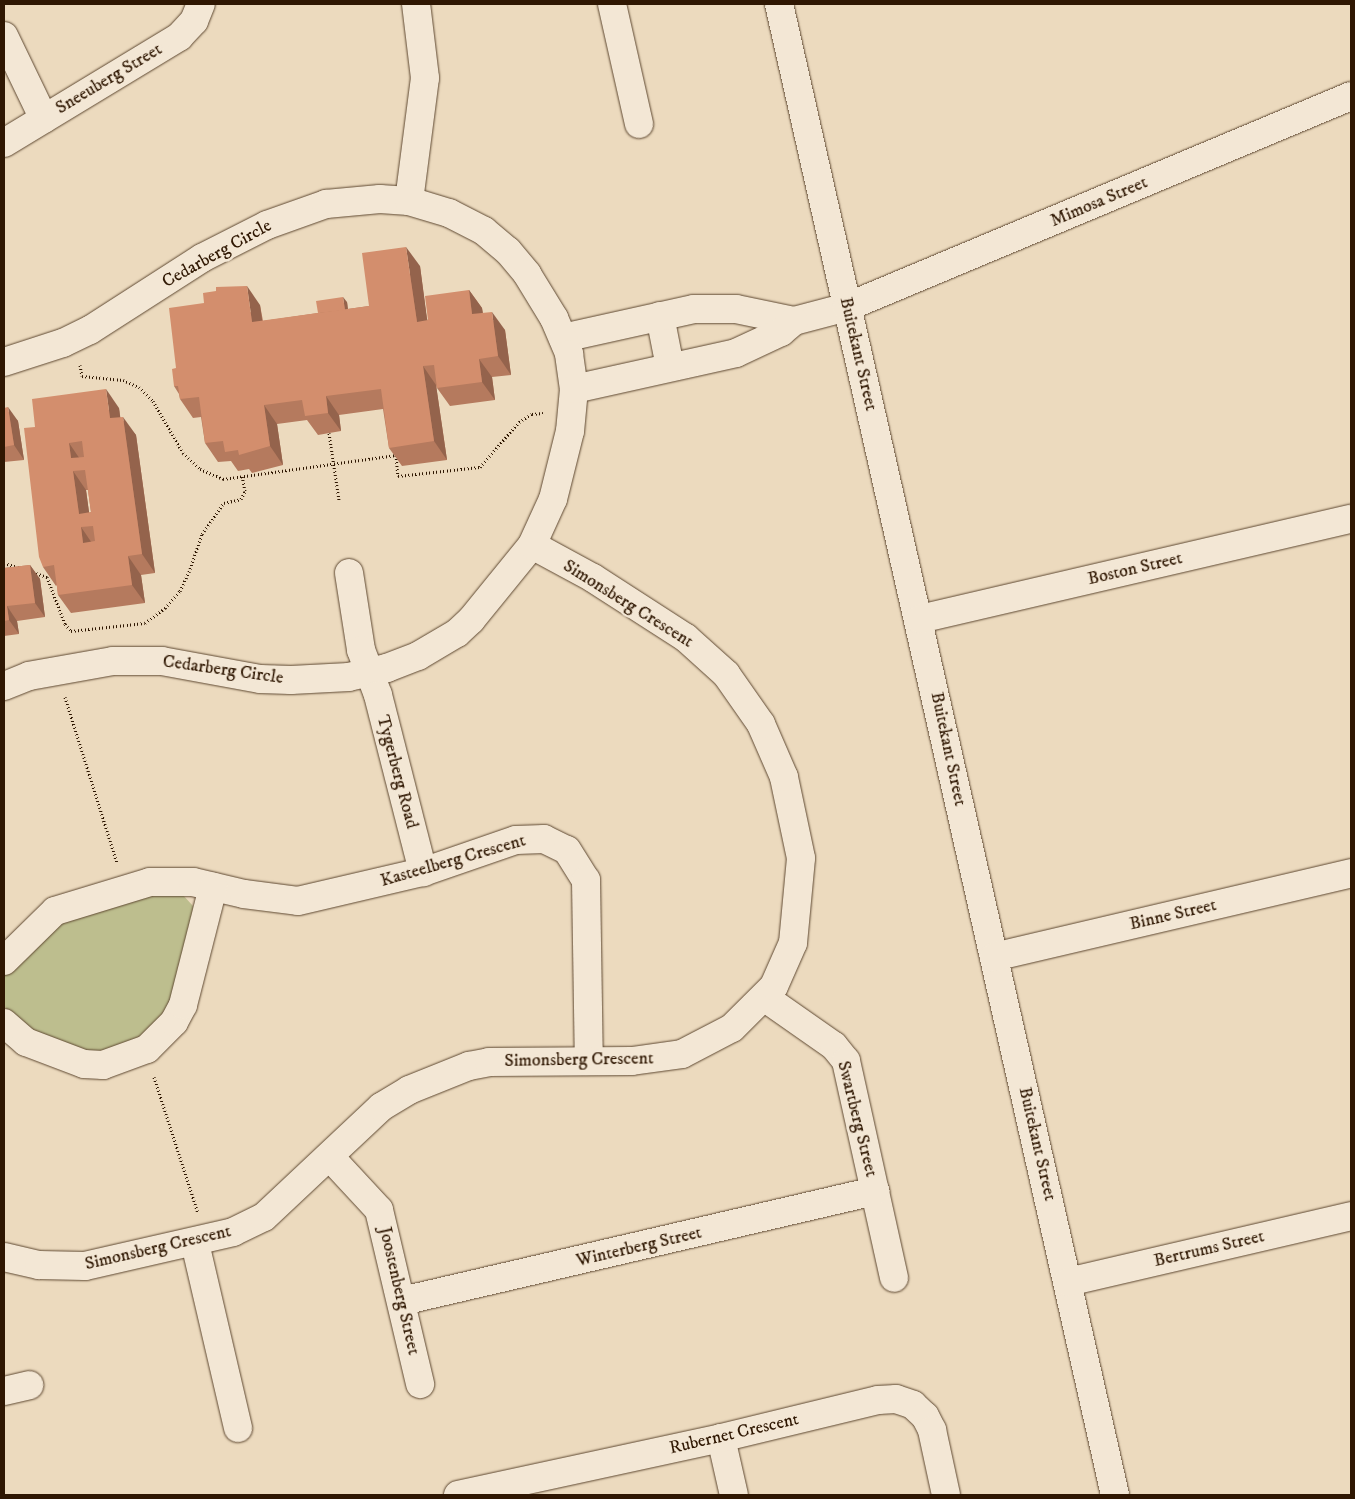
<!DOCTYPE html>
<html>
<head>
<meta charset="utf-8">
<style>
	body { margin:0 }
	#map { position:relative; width:1355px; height:1499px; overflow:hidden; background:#ecdabe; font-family:"IM FELL DW Pica",serif }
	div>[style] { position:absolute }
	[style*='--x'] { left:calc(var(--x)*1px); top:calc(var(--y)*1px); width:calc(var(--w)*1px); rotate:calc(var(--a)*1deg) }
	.green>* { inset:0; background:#bdbe8e }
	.path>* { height:3px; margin-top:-1.5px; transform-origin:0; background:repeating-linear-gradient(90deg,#2f1702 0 1px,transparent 0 3.5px) }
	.roads { filter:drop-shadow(0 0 1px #5e4831) drop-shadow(0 0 1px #5e4831) }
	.minor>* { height:28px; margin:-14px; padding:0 14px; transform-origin:14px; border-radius:14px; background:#f3e7d5 }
	.wall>* { inset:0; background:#b57a5e }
	.shaded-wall>* { inset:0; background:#94634c }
	.building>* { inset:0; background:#d38e6d }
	span { translate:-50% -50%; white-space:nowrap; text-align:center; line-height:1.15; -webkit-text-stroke:5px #f3e7d5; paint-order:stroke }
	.street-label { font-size:18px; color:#2f1702 }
	.frame { position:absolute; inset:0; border:5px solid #2f1702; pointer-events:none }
</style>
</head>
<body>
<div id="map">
	<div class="green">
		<i style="clip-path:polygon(148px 894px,182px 894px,193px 906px,194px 915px,170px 1007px,140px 1041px,92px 1054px,23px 1027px,4px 1006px,4px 974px,59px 921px)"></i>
	</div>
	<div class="path">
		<i style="--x:80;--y:365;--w:11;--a:80"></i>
		<i style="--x:82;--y:376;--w:41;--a:5.6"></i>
		<i style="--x:123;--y:380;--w:17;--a:24"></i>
		<i style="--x:139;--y:387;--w:20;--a:45"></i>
		<i style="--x:153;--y:401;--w:60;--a:60"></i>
		<i style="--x:183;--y:453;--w:23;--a:43"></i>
		<i style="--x:200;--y:469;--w:25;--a:23"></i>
		<i style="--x:223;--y:479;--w:175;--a:-7.9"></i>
		<i style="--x:396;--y:455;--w:21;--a:85"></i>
		<i style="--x:398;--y:476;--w:82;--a:-6.3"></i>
		<i style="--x:480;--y:467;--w:60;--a:-49.1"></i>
		<i style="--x:519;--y:422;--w:15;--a:-32"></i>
		<i style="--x:532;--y:414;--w:11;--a:-5"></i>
		<i style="--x:329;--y:433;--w:68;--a:81.5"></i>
		<i style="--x:4;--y:563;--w:15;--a:16"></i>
		<i style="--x:33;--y:572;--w:15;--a:20"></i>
		<i style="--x:47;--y:577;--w:50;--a:69"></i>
		<i style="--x:65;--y:624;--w:9;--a:49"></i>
		<i style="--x:71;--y:631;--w:74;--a:-6.2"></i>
		<i style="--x:145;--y:623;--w:25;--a:-37"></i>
		<i style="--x:165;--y:608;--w:23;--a:-49"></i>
		<i style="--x:180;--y:591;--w:21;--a:-65"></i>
		<i style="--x:189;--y:572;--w:40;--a:-71.1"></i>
		<i style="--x:202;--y:534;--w:38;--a:-55"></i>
		<i style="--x:224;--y:503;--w:17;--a:-13"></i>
		<i style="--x:241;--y:499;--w:9;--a:-63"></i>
		<i style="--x:245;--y:491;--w:15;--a:-101"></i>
		<i style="--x:65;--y:697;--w:174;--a:72.6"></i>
		<i style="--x:154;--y:1077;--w:143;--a:72.1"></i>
	</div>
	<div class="roads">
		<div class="minor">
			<i style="--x:612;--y:4;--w:123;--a:77.3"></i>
			<i style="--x:779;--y:4;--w:1528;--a:77.3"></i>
			<i style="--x:4;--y:36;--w:92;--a:64.3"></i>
			<i style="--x:4;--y:143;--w:205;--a:-31.2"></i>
			<i style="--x:179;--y:37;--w:22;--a:-47"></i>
			<i style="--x:194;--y:21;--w:18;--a:-68"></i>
			<i style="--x:409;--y:201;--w:124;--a:-82.6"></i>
			<i style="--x:425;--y:78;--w:75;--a:-96.9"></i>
			<i style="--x:660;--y:316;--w:52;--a:78.9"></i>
			<i style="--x:563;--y:338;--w:134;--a:-12.5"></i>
			<i style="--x:694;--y:309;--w:42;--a:0"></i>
			<i style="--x:736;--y:309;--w:59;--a:11.7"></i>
			<i style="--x:794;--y:321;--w:55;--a:-14.8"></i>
			<i style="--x:847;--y:307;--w:546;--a:-22.72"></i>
			<i style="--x:4;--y:362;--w:62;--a:-17.9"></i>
			<i style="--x:63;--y:343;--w:30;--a:-26"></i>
			<i style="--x:90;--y:330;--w:133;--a:-32.7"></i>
			<i style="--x:202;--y:258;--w:73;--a:-26.9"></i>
			<i style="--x:267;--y:225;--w:63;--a:-19.6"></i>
			<i style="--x:326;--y:204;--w:54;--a:-5.3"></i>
			<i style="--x:380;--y:199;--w:29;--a:4"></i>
			<i style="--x:409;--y:201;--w:42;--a:16.7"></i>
			<i style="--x:449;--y:213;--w:39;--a:27"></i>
			<i style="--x:484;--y:231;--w:31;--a:40"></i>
			<i style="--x:508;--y:251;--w:30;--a:50"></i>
			<i style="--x:527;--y:274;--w:52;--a:58.5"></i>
			<i style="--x:554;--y:318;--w:39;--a:67"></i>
			<i style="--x:569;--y:354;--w:35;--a:82"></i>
			<i style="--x:574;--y:389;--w:42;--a:95.4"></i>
			<i style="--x:570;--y:431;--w:70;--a:104"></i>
			<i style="--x:553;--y:499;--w:51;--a:114.5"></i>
			<i style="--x:532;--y:545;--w:97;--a:129.1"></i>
			<i style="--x:471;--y:620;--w:19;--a:137"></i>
			<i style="--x:457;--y:633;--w:45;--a:149.5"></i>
			<i style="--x:418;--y:656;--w:33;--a:159"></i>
			<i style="--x:387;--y:668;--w:39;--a:167"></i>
			<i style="--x:349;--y:677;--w:58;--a:177"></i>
			<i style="--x:291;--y:680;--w:31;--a:-178"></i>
			<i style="--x:260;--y:679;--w:100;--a:-169.6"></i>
			<i style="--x:162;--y:661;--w:49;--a:180"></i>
			<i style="--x:113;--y:661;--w:85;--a:169.9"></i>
			<i style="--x:29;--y:676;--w:27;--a:158"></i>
			<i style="--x:574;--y:389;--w:166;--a:-12.5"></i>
			<i style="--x:736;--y:353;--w:50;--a:-25"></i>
			<i style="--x:781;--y:332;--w:17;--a:-40"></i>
			<i style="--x:349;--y:573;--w:78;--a:81.1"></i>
			<i style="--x:361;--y:650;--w:48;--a:69.3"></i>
			<i style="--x:378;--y:695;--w:183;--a:75.7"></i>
			<i style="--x:920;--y:619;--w:442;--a:-13.1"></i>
			<i style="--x:994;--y:957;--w:367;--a:-13.2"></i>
			<i style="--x:4;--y:961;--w:71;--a:-44.4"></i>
			<i style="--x:55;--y:911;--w:99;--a:-17"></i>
			<i style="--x:150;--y:882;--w:43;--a:0"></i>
			<i style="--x:193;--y:882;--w:52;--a:13.2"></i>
			<i style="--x:244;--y:894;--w:54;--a:7.4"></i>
			<i style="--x:298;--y:901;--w:128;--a:-13.1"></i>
			<i style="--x:423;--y:872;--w:98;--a:-19"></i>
			<i style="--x:516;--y:840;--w:28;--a:-2"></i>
			<i style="--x:544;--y:839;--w:25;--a:26"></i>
			<i style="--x:567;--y:850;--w:36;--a:58"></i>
			<i style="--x:586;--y:880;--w:181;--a:89.1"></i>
			<i style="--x:764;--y:997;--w:85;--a:35"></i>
			<i style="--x:834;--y:1046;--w:19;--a:51"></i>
			<i style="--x:846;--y:1061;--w:222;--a:77.5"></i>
			<i style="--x:4;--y:1023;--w:29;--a:41"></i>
			<i style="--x:26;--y:1042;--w:62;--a:20.8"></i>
			<i style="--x:84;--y:1064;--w:19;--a:3"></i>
			<i style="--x:103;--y:1065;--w:47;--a:-20"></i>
			<i style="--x:147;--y:1049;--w:38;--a:-45"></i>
			<i style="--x:174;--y:1022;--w:19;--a:-62"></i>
			<i style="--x:183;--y:1005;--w:122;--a:-75.7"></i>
			<i style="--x:330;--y:1157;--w:72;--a:47.2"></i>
			<i style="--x:379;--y:1210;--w:179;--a:76.7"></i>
			<i style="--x:195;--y:1243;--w:190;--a:76.9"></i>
			<i style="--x:4;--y:1257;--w:36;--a:13"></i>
			<i style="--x:39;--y:1265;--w:46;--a:1.2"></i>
			<i style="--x:85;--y:1266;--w:152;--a:-12.9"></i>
			<i style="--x:233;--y:1232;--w:34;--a:-26"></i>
			<i style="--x:264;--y:1217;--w:161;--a:-43.2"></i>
			<i style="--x:381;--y:1107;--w:33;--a:-31"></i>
			<i style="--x:409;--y:1090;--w:65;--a:-21.8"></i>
			<i style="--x:469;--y:1066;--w:20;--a:-11"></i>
			<i style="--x:489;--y:1062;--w:143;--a:-0.4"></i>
			<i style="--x:632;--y:1061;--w:50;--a:-8"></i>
			<i style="--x:682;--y:1054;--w:56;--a:-27.5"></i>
			<i style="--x:732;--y:1028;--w:59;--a:-45"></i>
			<i style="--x:774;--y:986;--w:47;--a:-66.2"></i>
			<i style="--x:793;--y:943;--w:85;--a:-84.6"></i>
			<i style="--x:801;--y:858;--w:83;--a:-101.9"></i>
			<i style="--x:784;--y:777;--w:58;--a:-113.5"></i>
			<i style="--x:761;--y:724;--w:61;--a:-125"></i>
			<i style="--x:726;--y:674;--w:54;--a:-138"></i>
			<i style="--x:686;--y:638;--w:111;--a:-147.2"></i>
			<i style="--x:593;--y:578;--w:69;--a:-151.6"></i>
			<i style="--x:1068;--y:1282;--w:291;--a:-13.1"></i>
			<i style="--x:402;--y:1301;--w:486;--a:-13.1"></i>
			<i style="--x:4;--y:1391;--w:26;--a:-13"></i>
			<i style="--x:721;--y:1438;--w:58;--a:77.2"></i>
			<i style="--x:458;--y:1495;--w:269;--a:-12.2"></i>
			<i style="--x:721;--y:1438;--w:162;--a:-13.6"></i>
			<i style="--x:878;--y:1400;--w:18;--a:-3"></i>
			<i style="--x:896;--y:1399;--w:18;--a:19"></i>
			<i style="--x:913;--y:1405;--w:16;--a:43"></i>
			<i style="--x:925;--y:1416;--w:16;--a:63"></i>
			<i style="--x:932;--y:1430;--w:66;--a:77.8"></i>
		</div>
	</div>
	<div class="wall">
		<i style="clip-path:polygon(420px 266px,427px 320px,469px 290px,482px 308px,483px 313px,505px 330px,511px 375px,492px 377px,495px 400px,450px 406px,437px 388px,436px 385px,447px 460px,402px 466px,389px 448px,383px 409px,339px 415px,341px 431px,318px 435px,307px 420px,277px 424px,283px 465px,252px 473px,249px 469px,238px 471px,231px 461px,218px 462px,205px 443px,201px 417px,193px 418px,180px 399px,179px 394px,174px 386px,176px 368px,260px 305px,263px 321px,318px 313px,347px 302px,348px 309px,369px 306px)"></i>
		<i style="clip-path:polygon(4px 408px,18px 421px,24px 460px,4px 462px)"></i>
		<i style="clip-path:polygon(evenodd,119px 408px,120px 417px,136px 435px,155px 573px,141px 575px,145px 603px,71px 613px,58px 595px,57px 585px,56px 586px,43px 567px,35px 427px,119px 408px,86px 490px,88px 490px,91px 512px,89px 513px,86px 490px)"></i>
		<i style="clip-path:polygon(30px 565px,40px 579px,45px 617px,17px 621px,19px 634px,4px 636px,4px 568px)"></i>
	</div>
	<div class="shaded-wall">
		<i style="clip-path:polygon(406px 247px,420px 266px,430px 341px,417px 322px)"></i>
		<i style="clip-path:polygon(247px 286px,260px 305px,265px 341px,252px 322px)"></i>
		<i style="clip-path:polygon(469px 290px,482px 308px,485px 333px,472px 314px)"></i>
		<i style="clip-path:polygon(343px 297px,347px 302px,350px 328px,347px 323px)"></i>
		<i style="clip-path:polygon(492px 312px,505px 330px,511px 375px,498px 356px)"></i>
		<i style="clip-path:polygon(479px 359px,492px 377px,495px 400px,482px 382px)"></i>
		<i style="clip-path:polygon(423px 366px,436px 385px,447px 460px,434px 441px)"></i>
		<i style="clip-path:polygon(106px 389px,119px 408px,123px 437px,110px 418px)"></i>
		<i style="clip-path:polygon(326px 396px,339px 415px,341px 431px,328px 413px)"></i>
		<i style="clip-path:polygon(264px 405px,277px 424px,283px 465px,270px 446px)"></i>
		<i style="clip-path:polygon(8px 407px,18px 421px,24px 460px,14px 445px)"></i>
		<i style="clip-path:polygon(123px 417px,136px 435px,155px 573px,142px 554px)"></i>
		<i style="clip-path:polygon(69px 443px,82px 462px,71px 458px)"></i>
		<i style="clip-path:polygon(73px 471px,86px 490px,91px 526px,79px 514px)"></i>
		<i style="clip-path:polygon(81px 527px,94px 546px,83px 543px)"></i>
		<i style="clip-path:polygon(128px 556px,141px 575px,145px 603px,132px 585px)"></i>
		<i style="clip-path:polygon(30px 565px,40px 579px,45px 617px,35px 603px)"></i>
		<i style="clip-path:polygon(7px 606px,17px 621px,19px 634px,9px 620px)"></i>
	</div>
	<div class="building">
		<i style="clip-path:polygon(406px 247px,417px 322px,428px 320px,425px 296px,469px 290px,472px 314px,492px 312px,498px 356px,479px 359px,482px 382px,437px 388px,434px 365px,423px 366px,434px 441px,389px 448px,381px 389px,326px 396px,328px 413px,305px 416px,302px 400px,264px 405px,270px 446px,239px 455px,238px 450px,225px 452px,223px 441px,205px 443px,199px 397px,180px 399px,178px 386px,174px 386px,172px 369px,176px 368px,169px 308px,204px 303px,203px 293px,216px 291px,216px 287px,247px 286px,252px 322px,369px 306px,362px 253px)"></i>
		<i style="clip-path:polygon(343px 297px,345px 310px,318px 313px,316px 301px)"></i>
		<i style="clip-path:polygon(evenodd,106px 389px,110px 418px,123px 417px,142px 554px,128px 556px,132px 585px,58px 595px,54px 565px,43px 567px,39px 557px,24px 428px,35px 427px,32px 399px,106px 389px,82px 441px,84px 457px,71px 458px,69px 443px,82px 441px,106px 389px,85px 470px,91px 512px,79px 514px,73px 471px,85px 470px,106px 389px,93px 526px,95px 541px,83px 543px,81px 527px,93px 526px)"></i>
		<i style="clip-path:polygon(8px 407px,14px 445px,4px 447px,4px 408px)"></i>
		<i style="clip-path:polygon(30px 565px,35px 603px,7px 606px,9px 620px,4px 621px,4px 568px)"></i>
	</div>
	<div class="street-label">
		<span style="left:109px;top:79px;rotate:-31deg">Sneeuberg Street</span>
		<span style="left:1099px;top:202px;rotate:-23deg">Mimosa Street</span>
		<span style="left:217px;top:254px;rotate:-29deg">Cedarberg Circle</span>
		<span style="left:858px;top:354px;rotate:77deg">Buitekant Street</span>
		<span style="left:1135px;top:569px;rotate:-13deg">Boston Street</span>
		<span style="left:628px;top:604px;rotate:32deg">Simonsberg Crescent</span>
		<span style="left:223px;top:670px;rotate:8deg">Cedarberg Circle</span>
		<span style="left:948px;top:749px;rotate:78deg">Buitekant Street</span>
		<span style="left:397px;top:772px;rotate:75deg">Tygerberg Road</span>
		<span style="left:453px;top:861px;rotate:-16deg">Kasteelberg Crescent</span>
		<span style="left:1173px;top:915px;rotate:-13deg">Binne Street</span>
		<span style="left:579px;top:1060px;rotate:-1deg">Simonsberg Crescent</span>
		<span style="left:857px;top:1119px;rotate:76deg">Swartberg Street</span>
		<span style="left:1037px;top:1144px;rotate:77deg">Buitekant Street</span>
		<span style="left:639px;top:1247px;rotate:-13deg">Winterberg Street</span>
		<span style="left:158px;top:1248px;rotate:-13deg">Simonsberg Crescent</span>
		<span style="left:1209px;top:1249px;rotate:-13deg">Bertrums Street</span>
		<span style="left:399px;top:1291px;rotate:77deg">Joostenberg Street</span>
		<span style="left:734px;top:1434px;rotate:-13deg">Rubernet Crescent</span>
	</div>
	<div class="frame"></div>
</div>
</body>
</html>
